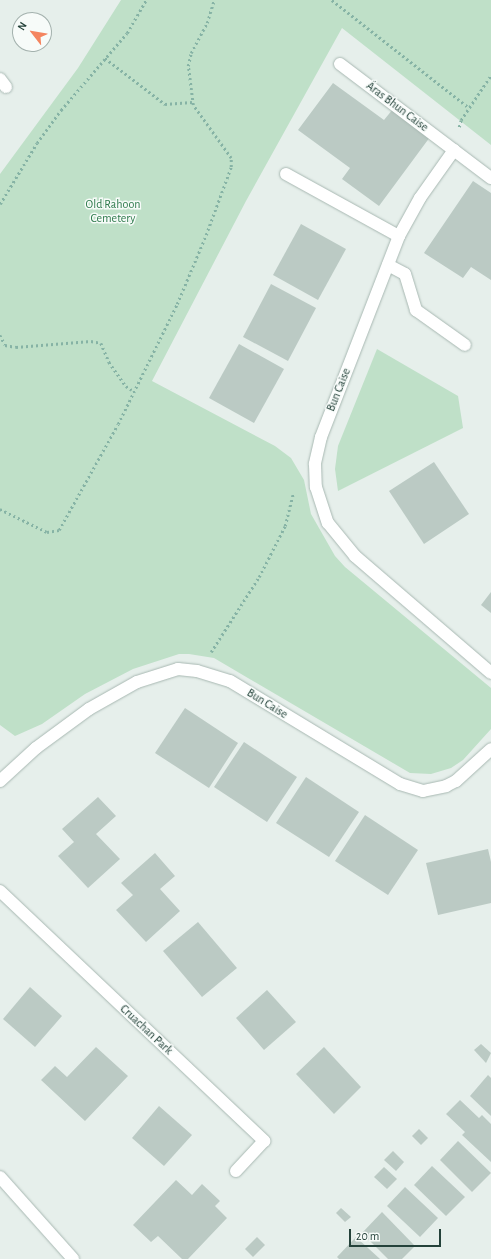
<!DOCTYPE html>
<html>
<head>
<meta charset="utf-8">
<style>
	body { margin:0 }
	#map { position:relative; width:491px; height:1259px; overflow:hidden; background:#e6efeb; font-family:"Alegreya Sans",sans-serif }
	div>[style] { position:absolute }
	[style*='--x'] { left:calc(var(--x)*1px); top:calc(var(--y)*1px); width:calc(var(--w)*1px); rotate:calc(var(--a)*1deg) }
	.green>* { inset:0; background:#bfe0c8 }
	.building>* { inset:0; background:#bbcac4 }
	.path>* { height:2.5px; margin-top:-1.25px; transform-origin:0; background:repeating-linear-gradient(90deg,#86b3a5 0 2px,transparent 0 5px) }
	.roads { filter:drop-shadow(0 0 1px #a8b8b2) drop-shadow(0 0 1px #a8b8b2) }
	.service>* { height:12px; margin:-6px; padding:0 6px; transform-origin:6px; border-radius:6px; background:#fff }
	.minor>* { height:12px; margin:-6px; padding:0 6px; transform-origin:6px; border-radius:6px; background:#fff }
	span { translate:-50% -50%; white-space:nowrap; text-align:center; line-height:1.15; -webkit-text-stroke:3px #f7fbf9; paint-order:stroke }
	.street-label { font-size:12px; color:#24423a }
	.park-label { font-size:12px; color:#2d7a4b }
	.north { position:absolute; left:12px; top:12px; width:40px; height:40px; box-sizing:border-box; background:#f7fbf9; border:1px solid #a3b1ad; border-radius:50%; rotate:301deg; font-size:11px; font-weight:700; line-height:16px; text-align:center; color:#24423a }
	.north::after { content:''; display:block; margin:auto; width:14px; height:18px; background:#f4845f; clip-path:polygon(50% 0,100% 100%,50% 72%,0 100%) }
	.scale { position:absolute; left:349px; top:1229px; width:92px; height:18px; box-sizing:border-box; border:2px solid #24423a; border-top:0; padding-left:5px; font-size:12px; line-height:14px; white-space:nowrap; color:#24423a; -webkit-text-stroke:3px #f7fbf9; paint-order:stroke }
</style>
</head>
<body>
<div id="map">
	<div class="green">
		<i style="clip-path:polygon(121px 0,491px 0,491px 145px,342px 28px,246px 201px,152px 381px,275px 446px,291px 458px,304px 480px,311px 514px,335px 556px,345px 567px,491px 688px,491px 729px,463px 760px,451px 768px,431px 774px,410px 773px,214px 658px,189px 654px,179px 654px,133px 669px,85px 694px,42px 724px,15px 736px,0 725px,0 174px,78px 68px)"></i>
		<i style="clip-path:polygon(377px 349px,458px 396px,463px 428px,338px 491px,335px 469px,338px 446px)"></i>
	</div>
	<div class="building">
		<i style="clip-path:polygon(333px 83px,384px 120px,393px 109px,430px 137px,379px 206px,342px 179px,350px 168px,298px 130px)"></i>
		<i style="clip-path:polygon(473px 181px,491px 193px,491px 280px,471px 267px,463px 278px,424px 253px)"></i>
		<i style="clip-path:polygon(301px 224px,346px 249px,318px 300px,273px 275px)"></i>
		<i style="clip-path:polygon(271px 284px,316px 308px,288px 361px,243px 337px)"></i>
		<i style="clip-path:polygon(239px 344px,284px 369px,254px 423px,209px 398px)"></i>
		<i style="clip-path:polygon(434px 462px,469px 514px,424px 544px,389px 491px)"></i>
		<i style="clip-path:polygon(491px 592px,491px 613px,481px 605px)"></i>
		<i style="clip-path:polygon(185px 708px,238px 743px,209px 788px,155px 753px)"></i>
		<i style="clip-path:polygon(244px 742px,297px 777px,267px 822px,214px 787px)"></i>
		<i style="clip-path:polygon(306px 777px,359px 812px,329px 857px,276px 823px)"></i>
		<i style="clip-path:polygon(98px 797px,116px 816px,96px 834px,120px 859px,88px 888px,58px 856px,74px 842px,62px 829px)"></i>
		<i style="clip-path:polygon(365px 815px,418px 850px,388px 895px,335px 861px)"></i>
		<i style="clip-path:polygon(488px 849px,491px 862px,491px 903px,438px 915px,426px 863px)"></i>
		<i style="clip-path:polygon(155px 853px,175px 876px,160px 889px,180px 911px,146px 942px,116px 910px,133px 895px,121px 883px)"></i>
		<i style="clip-path:polygon(198px 922px,237px 968px,202px 997px,163px 951px)"></i>
		<i style="clip-path:polygon(30px 987px,62px 1016px,35px 1047px,3px 1019px)"></i>
		<i style="clip-path:polygon(267px 990px,296px 1022px,264px 1050px,236px 1018px)"></i>
		<i style="clip-path:polygon(481px 1044px,491px 1053px,486px 1063px,474px 1050px)"></i>
		<i style="clip-path:polygon(96px 1047px,128px 1076px,85px 1121px,41px 1080px,55px 1066px,67px 1077px)"></i>
		<i style="clip-path:polygon(324px 1047px,361px 1087px,334px 1114px,296px 1074px)"></i>
		<i style="clip-path:polygon(488px 1075px,491px 1078px,491px 1116px,470px 1096px)"></i>
		<i style="clip-path:polygon(460px 1100px,479px 1118px,482px 1115px,491px 1124px,491px 1162px,462px 1135px,465px 1132px,446px 1114px)"></i>
		<i style="clip-path:polygon(159px 1106px,192px 1135px,164px 1166px,132px 1138px)"></i>
		<i style="clip-path:polygon(419px 1129px,428px 1138px,421px 1145px,412px 1136px)"></i>
		<i style="clip-path:polygon(458px 1141px,491px 1173px,472px 1192px,440px 1160px)"></i>
		<i style="clip-path:polygon(393px 1151px,404px 1162px,396px 1171px,384px 1160px)"></i>
		<i style="clip-path:polygon(432px 1166px,465px 1197px,446px 1216px,414px 1185px)"></i>
		<i style="clip-path:polygon(384px 1167px,397px 1179px,387px 1189px,374px 1177px)"></i>
		<i style="clip-path:polygon(176px 1180px,192px 1195px,202px 1184px,220px 1201px,215px 1206px,227px 1218px,188px 1259px,182px 1259px,158px 1236px,151px 1242px,133px 1225px)"></i>
		<i style="clip-path:polygon(405px 1187px,438px 1218px,420px 1237px,387px 1206px)"></i>
		<i style="clip-path:polygon(341px 1208px,351px 1217px,345px 1222px,336px 1213px)"></i>
		<i style="clip-path:polygon(382px 1212px,415px 1246px,402px 1259px,388px 1259px,362px 1233px)"></i>
		<i style="clip-path:polygon(257px 1237px,265px 1245px,253px 1257px,245px 1249px)"></i>
		<i style="clip-path:polygon(356px 1237px,380px 1259px,339px 1259px,337px 1257px)"></i>
	</div>
	<div class="path">
		<i style="--x:332;--y:0;--w:174;--a:38.2"></i>
		<i style="--x:105;--y:58;--w:76;--a:37.5"></i>
		<i style="--x:165;--y:104;--w:27;--a:-4"></i>
		<i style="--x:459;--y:127;--w:7;--a:-74"></i>
		<i style="--x:461;--y:120;--w:54;--a:-56.3"></i>
		<i style="--x:0;--y:204;--w:71;--a:-58.8"></i>
		<i style="--x:37;--y:143;--w:41;--a:-54"></i>
		<i style="--x:61;--y:110;--w:101;--a:-49.4"></i>
		<i style="--x:127;--y:33;--w:38;--a:-60"></i>
		<i style="--x:0;--y:335;--w:11;--a:63"></i>
		<i style="--x:5;--y:345;--w:11;--a:10"></i>
		<i style="--x:16;--y:347;--w:75;--a:-4.6"></i>
		<i style="--x:91;--y:341;--w:10;--a:11"></i>
		<i style="--x:101;--y:343;--w:21;--a:67"></i>
		<i style="--x:109;--y:362;--w:29;--a:55"></i>
		<i style="--x:126;--y:386;--w:7;--a:34"></i>
		<i style="--x:0;--y:509;--w:52;--a:26.1"></i>
		<i style="--x:47;--y:532;--w:12;--a:-9"></i>
		<i style="--x:59;--y:530;--w:121;--a:-60.9"></i>
		<i style="--x:118;--y:424;--w:134;--a:-63.8"></i>
		<i style="--x:177;--y:304;--w:75;--a:-67.2"></i>
		<i style="--x:206;--y:235;--w:72;--a:-69.8"></i>
		<i style="--x:231;--y:167;--w:9;--a:-90"></i>
		<i style="--x:231;--y:158;--w:65;--a:-125.6"></i>
		<i style="--x:193;--y:105;--w:39;--a:-97"></i>
		<i style="--x:188;--y:66;--w:13;--a:-77"></i>
		<i style="--x:191;--y:53;--w:34;--a:-62"></i>
		<i style="--x:207;--y:23;--w:24;--a:-73"></i>
		<i style="--x:211;--y:652;--w:89;--a:-57.4"></i>
		<i style="--x:259;--y:577;--w:57;--a:-63"></i>
		<i style="--x:285;--y:526;--w:34;--a:-76"></i>
	</div>
	<div class="roads">
		<div class="service">
			<i style="--x:0;--y:79;--w:10;--a:53"></i>
			<i style="--x:236;--y:1171;--w:41;--a:-47"></i>
		</div>
		<div class="minor">
			<i style="--x:340;--y:64;--w:189;--a:37.1"></i>
			<i style="--x:454;--y:150;--w:59;--a:125.3"></i>
			<i style="--x:420;--y:198;--w:43;--a:118.9"></i>
			<i style="--x:399;--y:236;--w:216;--a:111.2"></i>
			<i style="--x:321;--y:437;--w:28;--a:103"></i>
			<i style="--x:315;--y:464;--w:23;--a:88"></i>
			<i style="--x:316;--y:487;--w:38;--a:72"></i>
			<i style="--x:328;--y:523;--w:43;--a:50.7"></i>
			<i style="--x:355;--y:556;--w:179;--a:40.7"></i>
			<i style="--x:286;--y:174;--w:129;--a:28.8"></i>
			<i style="--x:388;--y:265;--w:19;--a:28"></i>
			<i style="--x:405;--y:274;--w:38;--a:73"></i>
			<i style="--x:416;--y:310;--w:60;--a:35.5"></i>
			<i style="--x:0;--y:781;--w:49;--a:-42.5"></i>
			<i style="--x:36;--y:748;--w:66;--a:-36.3"></i>
			<i style="--x:89;--y:709;--w:55;--a:-29.4"></i>
			<i style="--x:137;--y:682;--w:43;--a:-17.6"></i>
			<i style="--x:178;--y:669;--w:19;--a:6"></i>
			<i style="--x:197;--y:671;--w:34;--a:17"></i>
			<i style="--x:230;--y:681;--w:199;--a:31.2"></i>
			<i style="--x:400;--y:784;--w:24;--a:17"></i>
			<i style="--x:423;--y:791;--w:24;--a:-12"></i>
			<i style="--x:446;--y:786;--w:11;--a:-27"></i>
			<i style="--x:456;--y:781;--w:47;--a:-42.4"></i>
			<i style="--x:0;--y:891;--w:364;--a:43.4"></i>
			<i style="--x:0;--y:1177;--w:110;--a:48.3"></i>
		</div>
	</div>
	<div class="street-label">
		<span style="left:397px;top:107px;rotate:37deg">Áras Bhun Caise</span>
		<span style="left:339px;top:390px;rotate:-68deg">Bun Caise</span>
		<span style="left:267px;top:704px;rotate:32deg">Bun Caise</span>
		<span style="left:146px;top:1030px;rotate:43deg">Cruachan Park</span>
	</div>
	<div class="park-label">
		<span style="left:113px;top:212px">Old Rahoon<br>Cemetery</span>
	</div>
	<div class="north">N</div>
	<div class="scale">20 m</div>
</div>
</body>
</html>
